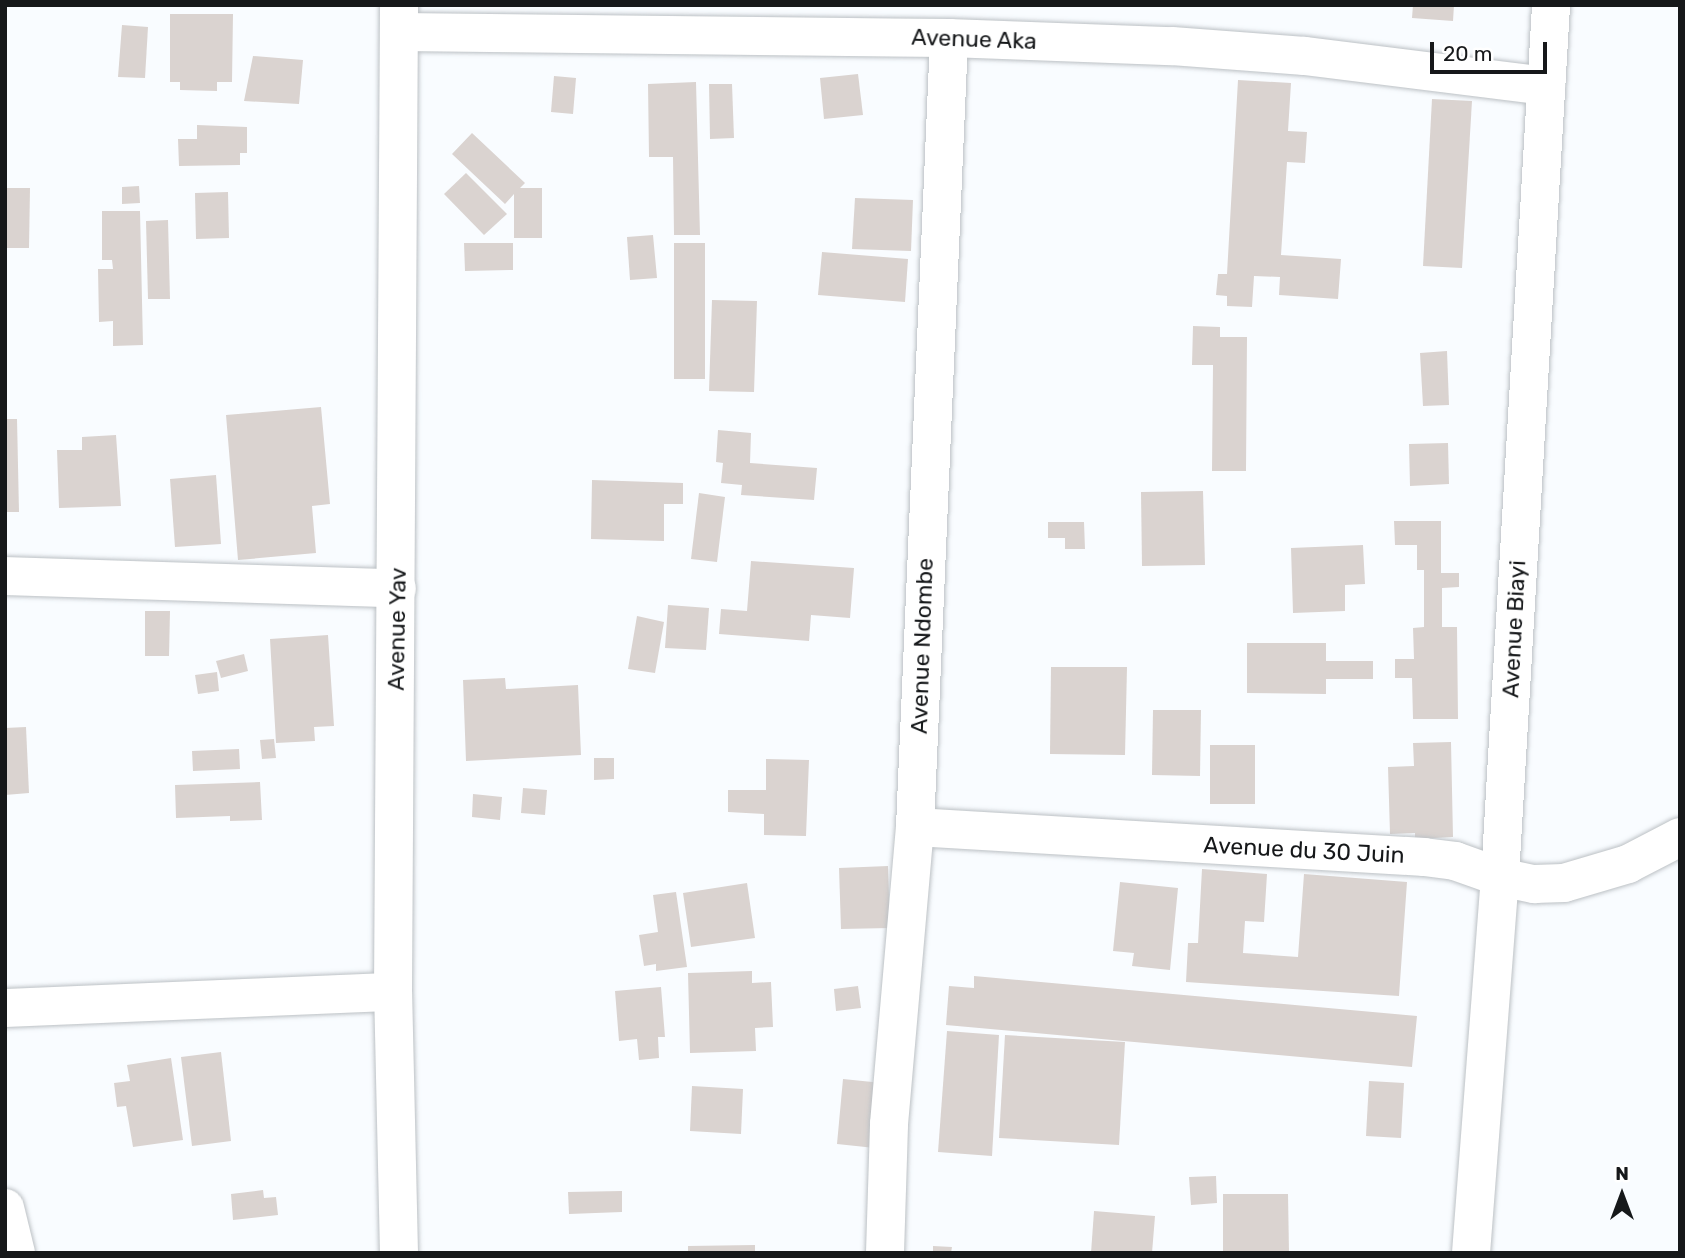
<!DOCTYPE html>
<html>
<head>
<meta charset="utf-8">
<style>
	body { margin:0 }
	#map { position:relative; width:1685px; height:1258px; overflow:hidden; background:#f9fcff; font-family:Rubik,sans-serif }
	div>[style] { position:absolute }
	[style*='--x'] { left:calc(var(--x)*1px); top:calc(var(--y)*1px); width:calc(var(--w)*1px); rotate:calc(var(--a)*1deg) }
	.building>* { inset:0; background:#dad3d0 }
	.roads { filter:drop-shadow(0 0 2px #bcc1c5) drop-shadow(0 0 2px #bcc1c5) }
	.minor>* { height:38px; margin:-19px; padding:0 19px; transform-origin:19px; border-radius:19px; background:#fff }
	.tertiary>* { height:38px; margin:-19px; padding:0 19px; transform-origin:19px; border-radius:19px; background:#fff }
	span { translate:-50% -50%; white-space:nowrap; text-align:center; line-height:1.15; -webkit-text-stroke:7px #fff; paint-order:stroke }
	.street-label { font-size:23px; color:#16181a }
	.frame { position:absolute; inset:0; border:7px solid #16181a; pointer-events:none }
	.north { position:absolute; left:1587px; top:1160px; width:70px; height:70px; -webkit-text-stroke:5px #fff; paint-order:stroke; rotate:0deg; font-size:19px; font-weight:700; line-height:28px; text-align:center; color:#16181a }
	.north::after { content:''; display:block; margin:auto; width:24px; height:32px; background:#16181a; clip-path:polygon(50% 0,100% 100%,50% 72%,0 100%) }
	.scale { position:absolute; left:1430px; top:42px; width:117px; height:32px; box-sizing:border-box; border:4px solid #16181a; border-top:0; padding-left:9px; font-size:21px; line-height:24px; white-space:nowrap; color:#16181a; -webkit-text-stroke:5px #fff; paint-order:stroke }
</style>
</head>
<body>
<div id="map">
	<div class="building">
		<i style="clip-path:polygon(1413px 5px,1454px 5px,1453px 21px,1412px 18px)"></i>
		<i style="clip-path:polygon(170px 14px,233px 14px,232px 82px,217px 82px,217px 91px,180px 90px,180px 82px,170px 82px)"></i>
		<i style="clip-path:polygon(122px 25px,148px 27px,145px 78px,118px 77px)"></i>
		<i style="clip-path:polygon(253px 56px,303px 60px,299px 104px,244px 101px)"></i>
		<i style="clip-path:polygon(858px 74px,863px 115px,824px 119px,820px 78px)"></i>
		<i style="clip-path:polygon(554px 76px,576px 78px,573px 114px,551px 112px)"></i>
		<i style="clip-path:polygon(1238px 80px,1291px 83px,1288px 131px,1307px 132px,1305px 163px,1287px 162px,1281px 255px,1341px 259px,1338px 299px,1279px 295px,1280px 277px,1254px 276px,1252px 307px,1227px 306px,1227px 296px,1216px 295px,1218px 274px,1227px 274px)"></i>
		<i style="clip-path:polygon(696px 82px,700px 235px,674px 235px,673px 157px,649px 157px,648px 84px)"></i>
		<i style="clip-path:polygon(709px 84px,732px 84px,734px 138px,710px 139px)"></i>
		<i style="clip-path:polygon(1432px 99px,1472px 101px,1462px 268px,1423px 266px)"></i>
		<i style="clip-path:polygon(197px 125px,247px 127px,247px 153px,240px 153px,240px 165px,179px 166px,178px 139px,197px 139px)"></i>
		<i style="clip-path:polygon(472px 133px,525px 183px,520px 188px,542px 188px,542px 238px,514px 238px,514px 194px,505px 204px,452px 154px)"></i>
		<i style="clip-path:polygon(466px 173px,507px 214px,484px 235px,444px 194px)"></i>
		<i style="clip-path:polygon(139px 186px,140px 203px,122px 204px,122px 187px)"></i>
		<i style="clip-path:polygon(5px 188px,30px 188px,29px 248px,5px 248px)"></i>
		<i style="clip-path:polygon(228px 192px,229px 238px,196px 239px,195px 193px)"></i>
		<i style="clip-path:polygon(855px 198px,913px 200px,911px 251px,852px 249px)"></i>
		<i style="clip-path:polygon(102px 211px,140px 211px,143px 345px,113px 346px,113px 321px,99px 322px,98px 269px,113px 269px,112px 260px,102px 260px)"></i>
		<i style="clip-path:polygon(168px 220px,170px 299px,148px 299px,146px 221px)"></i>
		<i style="clip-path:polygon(653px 235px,657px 278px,630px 280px,627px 237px)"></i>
		<i style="clip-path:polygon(464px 243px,513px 243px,513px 270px,465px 271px)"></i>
		<i style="clip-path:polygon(674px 243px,705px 243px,705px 379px,674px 379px)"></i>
		<i style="clip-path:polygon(822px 252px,908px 259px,905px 302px,818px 295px)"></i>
		<i style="clip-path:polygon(712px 300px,757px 301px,754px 392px,709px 391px)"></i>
		<i style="clip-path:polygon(1193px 326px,1220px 327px,1220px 337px,1247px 337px,1246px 471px,1212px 471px,1213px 365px,1192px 365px)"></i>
		<i style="clip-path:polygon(1447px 351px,1449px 405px,1423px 406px,1420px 353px)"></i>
		<i style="clip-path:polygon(321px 407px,330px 504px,312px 506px,316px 553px,238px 560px,226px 415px)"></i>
		<i style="clip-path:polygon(5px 419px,17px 419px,19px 512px,5px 512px)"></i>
		<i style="clip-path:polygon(718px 430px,751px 433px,750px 463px,817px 468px,814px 500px,741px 495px,742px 485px,721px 483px,723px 463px,716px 462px)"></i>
		<i style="clip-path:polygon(116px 435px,121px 506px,59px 508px,57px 450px,82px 450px,82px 437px)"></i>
		<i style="clip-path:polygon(1448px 443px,1449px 484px,1410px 486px,1409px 444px)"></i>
		<i style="clip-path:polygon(216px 475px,221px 544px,175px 547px,170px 479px)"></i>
		<i style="clip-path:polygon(592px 480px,683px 483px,683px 504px,664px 504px,664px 541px,591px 539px)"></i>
		<i style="clip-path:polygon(1203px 491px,1205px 565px,1142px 566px,1141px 492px)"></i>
		<i style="clip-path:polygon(699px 493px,725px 497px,717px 562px,691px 559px)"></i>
		<i style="clip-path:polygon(1394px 521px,1441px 521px,1441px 573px,1459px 573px,1459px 587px,1442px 588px,1442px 627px,1457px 627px,1458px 719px,1413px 719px,1412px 678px,1395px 678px,1395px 659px,1414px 659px,1413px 628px,1424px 627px,1424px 570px,1417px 570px,1417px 545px,1395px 545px)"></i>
		<i style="clip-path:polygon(1048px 522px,1084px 522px,1085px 549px,1065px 549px,1065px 538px,1048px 538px)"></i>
		<i style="clip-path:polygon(1363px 545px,1365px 584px,1345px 585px,1345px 611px,1293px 613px,1291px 548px)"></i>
		<i style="clip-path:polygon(751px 561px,854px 568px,850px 618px,811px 615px,809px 641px,719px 634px,721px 609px,747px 611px)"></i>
		<i style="clip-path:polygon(668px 605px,709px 608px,706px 650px,665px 648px)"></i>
		<i style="clip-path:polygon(145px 611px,170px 611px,169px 656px,145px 656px)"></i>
		<i style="clip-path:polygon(637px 616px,664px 622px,655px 673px,628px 669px)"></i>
		<i style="clip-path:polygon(328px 635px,334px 726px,314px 727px,315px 741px,276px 743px,270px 639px)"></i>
		<i style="clip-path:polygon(1247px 643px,1326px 643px,1326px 661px,1373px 661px,1373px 679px,1326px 679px,1326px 694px,1247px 693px)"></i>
		<i style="clip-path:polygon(244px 654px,248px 671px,221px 678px,216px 661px)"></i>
		<i style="clip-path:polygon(1051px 667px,1127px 667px,1125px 755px,1050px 754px)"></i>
		<i style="clip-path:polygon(217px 672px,219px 691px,198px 694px,195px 675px)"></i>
		<i style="clip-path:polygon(505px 678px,506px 689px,578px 685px,581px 755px,466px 761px,463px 680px)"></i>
		<i style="clip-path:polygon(1153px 710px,1201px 710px,1200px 776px,1152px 775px)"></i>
		<i style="clip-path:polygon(26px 727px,29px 793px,5px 795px,5px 728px)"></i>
		<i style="clip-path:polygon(274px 739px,276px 758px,262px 759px,260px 740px)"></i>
		<i style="clip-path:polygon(1451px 742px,1453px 837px,1415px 839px,1415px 833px,1390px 834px,1388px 767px,1414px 766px,1413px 743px)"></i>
		<i style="clip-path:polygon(1210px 745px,1255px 745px,1255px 804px,1210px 804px)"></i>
		<i style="clip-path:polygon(239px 749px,240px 769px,193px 771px,192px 751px)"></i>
		<i style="clip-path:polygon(594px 758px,614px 758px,614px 779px,594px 780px)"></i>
		<i style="clip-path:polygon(766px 759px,809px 760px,806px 836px,764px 835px,764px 814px,728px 812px,728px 790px,766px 790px)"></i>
		<i style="clip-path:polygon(260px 782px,262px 820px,230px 821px,230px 816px,176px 818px,175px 785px)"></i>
		<i style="clip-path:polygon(523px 788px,547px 790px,545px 815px,521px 813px)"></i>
		<i style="clip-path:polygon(473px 794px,502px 797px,500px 820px,472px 817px)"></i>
		<i style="clip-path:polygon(888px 866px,890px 928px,841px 929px,839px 868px)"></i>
		<i style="clip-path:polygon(1202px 869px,1267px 874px,1264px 922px,1245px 921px,1243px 953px,1298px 957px,1304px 874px,1407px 882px,1399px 996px,1186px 982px,1188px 943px,1198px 943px)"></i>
		<i style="clip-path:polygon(1120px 882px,1178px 888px,1170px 970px,1132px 966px,1134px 953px,1113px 951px)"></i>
		<i style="clip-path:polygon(747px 883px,755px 938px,691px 947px,683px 893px)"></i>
		<i style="clip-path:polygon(676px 892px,687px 967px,656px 971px,656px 964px,644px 966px,639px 935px,658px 932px,653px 895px)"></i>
		<i style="clip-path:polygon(752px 971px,752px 983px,771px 982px,773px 1027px,755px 1028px,756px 1051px,690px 1053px,688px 973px)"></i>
		<i style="clip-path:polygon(974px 976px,1417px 1016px,1412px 1067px,946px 1025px,949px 986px,974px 988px)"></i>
		<i style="clip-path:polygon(858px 986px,861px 1008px,836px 1011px,834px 989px)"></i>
		<i style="clip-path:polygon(661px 987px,665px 1037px,658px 1037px,659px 1058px,639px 1060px,637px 1039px,619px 1041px,615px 991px)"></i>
		<i style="clip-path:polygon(947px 1031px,999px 1035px,992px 1156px,938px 1152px)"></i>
		<i style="clip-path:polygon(1005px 1035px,1125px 1042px,1119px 1145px,999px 1138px)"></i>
		<i style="clip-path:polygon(221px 1052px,231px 1141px,192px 1146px,181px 1057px)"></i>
		<i style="clip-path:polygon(171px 1058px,183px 1140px,133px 1147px,126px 1106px,117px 1107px,114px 1083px,130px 1081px,127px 1065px)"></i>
		<i style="clip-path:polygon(843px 1079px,882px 1083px,875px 1148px,837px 1144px)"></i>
		<i style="clip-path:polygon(1369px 1081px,1404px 1083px,1401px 1138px,1366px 1136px)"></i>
		<i style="clip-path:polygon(692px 1086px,743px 1089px,741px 1134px,690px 1131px)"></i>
		<i style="clip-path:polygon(1216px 1176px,1217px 1203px,1191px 1205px,1189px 1177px)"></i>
		<i style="clip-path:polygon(263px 1190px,264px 1198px,276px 1197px,278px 1215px,233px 1220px,231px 1194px)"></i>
		<i style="clip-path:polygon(622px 1191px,622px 1212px,569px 1214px,568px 1192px)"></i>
		<i style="clip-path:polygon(1223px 1194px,1288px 1194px,1289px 1253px,1223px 1253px)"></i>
		<i style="clip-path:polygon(1094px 1211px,1155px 1216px,1152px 1253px,1091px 1253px)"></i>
		<i style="clip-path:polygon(755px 1245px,755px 1253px,688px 1253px,688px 1246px)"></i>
		<i style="clip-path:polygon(933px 1246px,952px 1247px,951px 1253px,933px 1253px)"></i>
	</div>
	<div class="roads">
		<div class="minor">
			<i style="--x:400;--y:32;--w:549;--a:0.63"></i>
			<i style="--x:949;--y:38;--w:223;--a:2.1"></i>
			<i style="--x:1172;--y:46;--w:133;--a:4.3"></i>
			<i style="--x:1305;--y:56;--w:243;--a:7.1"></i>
			<i style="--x:5;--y:576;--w:392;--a:1.8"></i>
			<i style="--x:915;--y:827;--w:510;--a:3.37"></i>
			<i style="--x:1424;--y:857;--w:31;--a:7"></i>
			<i style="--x:1455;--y:861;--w:48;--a:19.6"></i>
			<i style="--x:5;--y:1008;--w:388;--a:-2.4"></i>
			<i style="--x:5;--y:1208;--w:46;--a:76.3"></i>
			<i style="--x:399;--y:1253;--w:261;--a:-91.3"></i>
			<i style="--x:393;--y:992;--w:987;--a:-89.65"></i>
			<i style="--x:885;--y:1253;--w:129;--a:-88.2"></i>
			<i style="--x:889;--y:1124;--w:298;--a:-85"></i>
			<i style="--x:915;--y:827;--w:790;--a:-87.53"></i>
		</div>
		<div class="tertiary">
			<i style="--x:1500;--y:877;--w:35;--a:12"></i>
			<i style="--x:1534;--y:884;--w:30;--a:-2"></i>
			<i style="--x:1564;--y:883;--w:67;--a:-16.5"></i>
			<i style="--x:1628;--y:864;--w:59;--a:-27.4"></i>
			<i style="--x:1471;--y:1253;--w:377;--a:-85.6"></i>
			<i style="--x:1500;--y:877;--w:873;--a:-86.65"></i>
		</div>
	</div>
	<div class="street-label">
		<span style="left:974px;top:39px;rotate:2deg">Avenue Aka</span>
		<span style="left:397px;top:629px;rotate:-89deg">Avenue Yav</span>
		<span style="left:1514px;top:629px;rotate:-87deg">Avenue Biayi</span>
		<span style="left:922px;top:646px;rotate:-88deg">Avenue Ndombe</span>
		<span style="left:1304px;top:850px;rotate:3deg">Avenue du 30 Juin</span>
	</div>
	<div class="frame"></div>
	<div class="north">N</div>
	<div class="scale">20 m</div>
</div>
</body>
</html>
